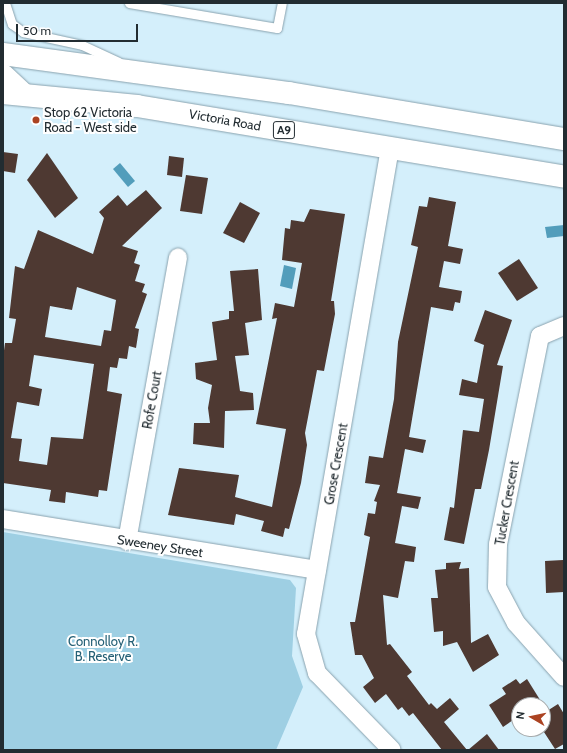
<!DOCTYPE html>
<html>
<head>
<meta charset="utf-8">
<style>
	body { margin:0 }
	#map { position:relative; width:567px; height:753px; overflow:hidden; background:#d4effb; font-family:Cabin,sans-serif }
	div>[style] { position:absolute }
	[style*='--x'] { left:calc(var(--x)*1px); top:calc(var(--y)*1px); width:calc(var(--w)*1px); rotate:calc(var(--a)*1deg) }
	.green>* { inset:0; background:#9ecfe3 }
	.water>* { inset:0; background:#529dbb }
	.building>* { inset:0; background:#4e3932 }
	.roads { filter:drop-shadow(0 0 1px #89a2ae) drop-shadow(0 0 1px #89a2ae) }
	.service>* { height:9px; margin:-4.5px; padding:0 4.5px; transform-origin:4.5px; border-radius:4.5px; background:#fff }
	.minor>* { height:18px; margin:-9px; padding:0 9px; transform-origin:9px; border-radius:9px; background:#fff }
	.trunk>* { height:22px; margin:-11px; padding:0 11px; transform-origin:11px; border-radius:11px; background:#fff }
	.dots>* { width:11px; height:11px; translate:-50% -50%; box-sizing:border-box; border:2px solid #fff; border-radius:50% }
	span { translate:-50% -50%; white-space:nowrap; text-align:center; line-height:1.15; -webkit-text-stroke:4px #fff; paint-order:stroke }
	.shield-label span { padding:1px 3px; background:#fff; border:1px solid; border-radius:3px; -webkit-text-stroke-width:0 }
	.shield-label { font-size:12px; color:#222c31; font-weight:700 }
	.poi-label { font-size:13px; color:#222c31 }
	.left { translate:0 -50%; text-align:left }
	.street-label { font-size:13px; color:#222c31 }
	.park-label { font-size:13px; color:#256076 }
	.frame { position:absolute; inset:0; border:4px solid #222c31; pointer-events:none }
	.north { position:absolute; left:511px; top:697px; width:40px; height:40px; box-sizing:border-box; background:#fff; border:1px solid #a7abad; border-radius:50%; rotate:279deg; font-size:11px; font-weight:700; line-height:16px; text-align:center; color:#222c31 }
	.north::after { content:''; display:block; margin:auto; width:14px; height:18px; background:#ab4322; clip-path:polygon(50% 0,100% 100%,50% 72%,0 100%) }
	.scale { position:absolute; left:16px; top:24px; width:122px; height:18px; box-sizing:border-box; border:2px solid #222c31; border-top:0; padding-left:5px; font-size:12px; line-height:14px; white-space:nowrap; color:#222c31; -webkit-text-stroke:3px #fff; paint-order:stroke }
</style>
</head>
<body>
<div id="map">
	<div class="green">
		<i style="clip-path:polygon(3px 532px,290px 580px,296px 588px,292px 656px,303px 687px,276px 750px,3px 750px)"></i>
	</div>
	<div class="water">
		<i style="clip-path:polygon(120px 163px,135px 181px,128px 187px,113px 169px)"></i>
		<i style="clip-path:polygon(564px 225px,564px 236px,547px 238px,545px 227px)"></i>
		<i style="clip-path:polygon(284px 265px,296px 268px,292px 289px,280px 286px)"></i>
	</div>
	<div class="building">
		<i style="clip-path:polygon(3px 152px,18px 154px,15px 173px,3px 171px)"></i>
		<i style="clip-path:polygon(47px 153px,78px 198px,55px 218px,27px 180px)"></i>
		<i style="clip-path:polygon(169px 156px,184px 158px,182px 177px,167px 175px)"></i>
		<i style="clip-path:polygon(186px 175px,208px 178px,202px 214px,180px 211px)"></i>
		<i style="clip-path:polygon(evenodd,146px 190px,162px 208px,122px 246px,138px 251px,134px 263px,140px 265px,135px 281px,145px 284px,142px 292px,147px 294px,135px 328px,139px 329px,136px 348px,129px 346px,127px 359px,119px 358px,117px 368px,110px 367px,107px 391px,122px 394px,107px 491px,99px 490px,98px 497px,66px 492px,65px 503px,49px 501px,51px 490px,3px 483px,3px 358px,5px 343px,12px 343px,16px 319px,9px 318px,15px 266px,24px 269px,38px 230px,93px 254px,104px 218px,99px 212px,118px 195px,127px 206px,146px 190px,77px 287px,116px 300px,111px 331px,104px 330px,101px 346px,45px 337px,50px 306px,72px 310px,77px 287px,146px 190px,34px 355px,94px 364px,83px 439px,51px 437px,47px 465px,19px 461px,22px 439px,11px 438px,17px 402px,39px 406px,42px 389px,29px 386px,34px 355px)"></i>
		<i style="clip-path:polygon(429px 197px,456px 202px,448px 246px,463px 249px,460px 264px,444px 261px,439px 287px,462px 291px,460px 303px,455px 302px,453px 311px,431px 307px,409px 437px,426px 440px,423px 453px,405px 449px,397px 493px,421px 497px,418px 509px,402px 506px,395px 543px,416px 547px,414px 562px,405px 561px,398px 598px,383px 595px,387px 645px,390px 644px,412px 672px,407px 676px,429px 705px,431px 703px,437px 709px,450px 698px,459px 709px,444px 722px,467px 750px,442px 750px,413px 713px,409px 716px,402px 707px,398px 710px,386px 694px,375px 703px,363px 687px,374px 678px,362px 655px,355px 655px,350px 622px,355px 622px,370px 537px,364px 535px,368px 513px,375px 514px,377px 502px,374px 501px,380px 485px,365px 483px,369px 456px,383px 458px,394px 399px,398px 342px,418px 247px,411px 245px,419px 206px,427px 207px)"></i>
		<i style="clip-path:polygon(240px 202px,260px 213px,244px 243px,223px 233px)"></i>
		<i style="clip-path:polygon(310px 209px,345px 214px,331px 301px,334px 301px,335px 314px,324px 371px,317px 370px,305px 433px,307px 445px,301px 483px,289px 529px,285px 528px,283px 537px,261px 531px,264px 521px,236px 514px,234px 525px,168px 515px,179px 468px,239px 475px,235px 497px,272px 507px,286px 429px,256px 424px,277px 318px,272px 319px,275px 303px,294px 307px,302px 263px,282px 260px,285px 228px,290px 229px,291px 220px,304px 222px)"></i>
		<i style="clip-path:polygon(519px 259px,538px 288px,517px 301px,498px 273px)"></i>
		<i style="clip-path:polygon(258px 269px,262px 320px,245px 323px,249px 355px,235px 356px,240px 391px,253px 393px,254px 410px,225px 411px,224px 448px,193px 444px,194px 423px,210px 423px,208px 408px,212px 385px,196px 379px,195px 363px,217px 360px,212px 322px,229px 319px,229px 311px,234px 311px,230px 271px)"></i>
		<i style="clip-path:polygon(485px 310px,512px 320px,497px 365px,503px 366px,489px 450px,481px 489px,475px 489px,464px 544px,444px 540px,450px 507px,454px 508px,463px 430px,479px 432px,484px 399px,459px 395px,462px 379px,477px 383px,484px 345px,474px 341px)"></i>
		<i style="clip-path:polygon(563px 560px,564px 592px,546px 593px,545px 561px)"></i>
		<i style="clip-path:polygon(461px 562px,459px 569px,469px 568px,471px 643px,488px 634px,499px 655px,473px 672px,457px 642px,443px 646px,443px 631px,434px 632px,431px 598px,438px 598px,435px 570px,446px 569px,446px 563px)"></i>
		<i style="clip-path:polygon(516px 679px,520px 684px,527px 679px,547px 711px,558px 704px,564px 714px,564px 744px,555px 749px,542px 729px,543px 705px,519px 705px,519px 716px,503px 727px,489px 705px,506px 694px,502px 688px)"></i>
		<i style="clip-path:polygon(487px 734px,499px 750px,468px 750px)"></i>
	</div>
	<div class="roads">
		<div class="service">
			<i style="--x:5;--y:3;--w:22;--a:72"></i>
			<i style="--x:12;--y:24;--w:14;--a:36"></i>
			<i style="--x:23;--y:32;--w:60;--a:12.4"></i>
			<i style="--x:82;--y:45;--w:40;--a:25"></i>
			<i style="--x:129;--y:3;--w:150;--a:9.6"></i>
			<i style="--x:277;--y:28;--w:25;--a:-79"></i>
		</div>
		<div class="minor">
			<i style="--x:390;--y:148;--w:493;--a:99.8"></i>
			<i style="--x:306;--y:634;--w:41;--a:74.2"></i>
			<i style="--x:317;--y:673;--w:107;--a:45.8"></i>
			<i style="--x:564;--y:326;--w:26;--a:157"></i>
			<i style="--x:540;--y:336;--w:212;--a:101.4"></i>
			<i style="--x:498;--y:544;--w:43;--a:91.3"></i>
			<i style="--x:497;--y:587;--w:41;--a:62.2"></i>
			<i style="--x:516;--y:623;--w:72;--a:48.4"></i>
			<i style="--x:3;--y:519;--w:318;--a:9.2"></i>
			<i style="--x:127;--y:541;--w:288;--a:-79.8"></i>
		</div>
		<div class="trunk">
			<i style="--x:3;--y:54;--w:289;--a:7.8"></i>
			<i style="--x:289;--y:93;--w:279;--a:9.5"></i>
			<i style="--x:3;--y:75;--w:26;--a:43"></i>
			<i style="--x:3;--y:93;--w:135;--a:5.5"></i>
			<i style="--x:137;--y:106;--w:433;--a:9.4"></i>
		</div>
	</div>
	<div class="dots">
		<i style="left:36px;top:120px;background:#ab4322"></i>
	</div>
	<div class="shield-label">
		<span style="left:284px;top:130px">A9</span>
	</div>
	<div class="poi-label">
		<span class="left" style="left:44px;top:120px">Stop 62 Victoria<br>Road - West side</span>
	</div>
	<div class="street-label">
		<span style="left:225px;top:120px;rotate:10deg">Victoria Road</span>
		<span style="left:152px;top:400px;rotate:-80deg">Rofe Court</span>
		<span style="left:336px;top:464px;rotate:-80deg">Grose Crescent</span>
		<span style="left:507px;top:503px;rotate:-80deg">Tucker Crescent</span>
		<span style="left:160px;top:546px;rotate:9deg">Sweeney Street</span>
	</div>
	<div class="park-label">
		<span style="left:103px;top:649px">Connolloy R.<br>B. Reserve</span>
	</div>
	<div class="frame"></div>
	<div class="north">N</div>
	<div class="scale">50 m</div>
</div>
</body>
</html>
